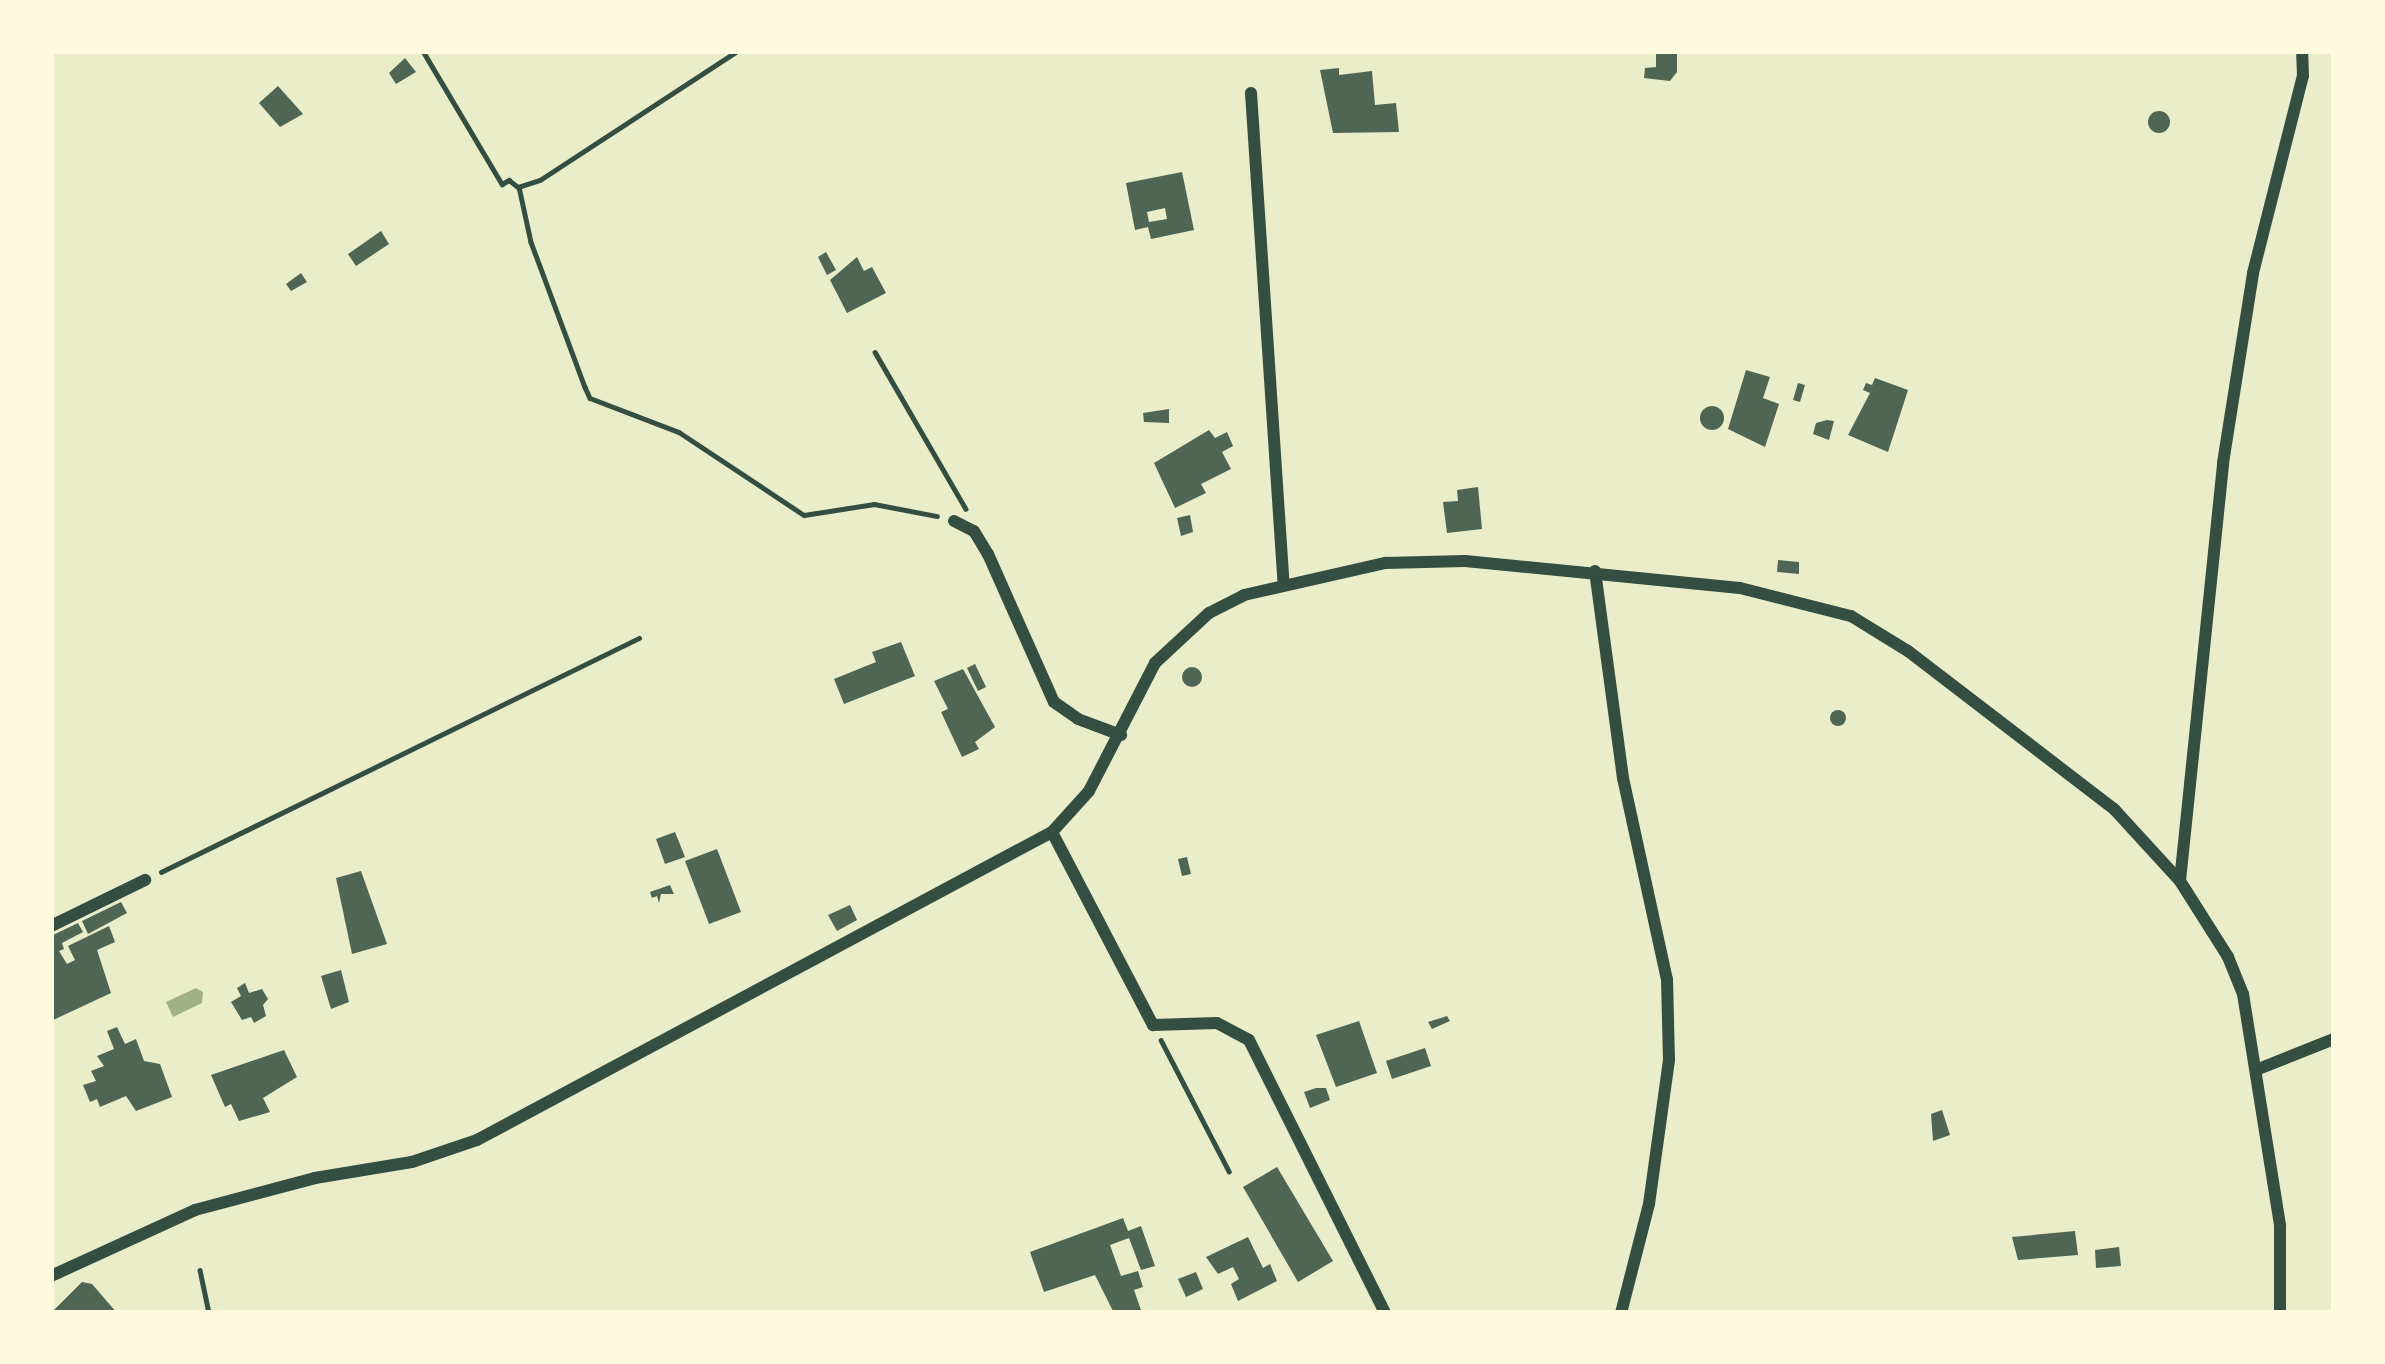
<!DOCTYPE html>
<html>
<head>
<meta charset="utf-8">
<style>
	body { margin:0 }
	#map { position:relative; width:2385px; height:1364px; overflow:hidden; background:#e9edc9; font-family:"PT Serif",serif }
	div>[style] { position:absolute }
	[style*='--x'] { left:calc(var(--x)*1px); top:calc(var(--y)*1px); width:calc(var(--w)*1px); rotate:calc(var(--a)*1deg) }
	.water>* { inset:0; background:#a3b18a }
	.building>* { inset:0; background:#4f6655 }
	.round { border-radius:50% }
	.path>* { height:4.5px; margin:-2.25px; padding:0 2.25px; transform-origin:2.25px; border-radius:2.25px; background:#344e41 }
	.minor>* { height:12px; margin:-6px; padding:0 6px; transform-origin:6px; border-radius:6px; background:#344e41 }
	span { translate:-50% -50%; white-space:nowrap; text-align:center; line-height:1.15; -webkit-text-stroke:12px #fefae0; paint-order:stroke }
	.frame { position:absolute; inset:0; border:54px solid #fefae0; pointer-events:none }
</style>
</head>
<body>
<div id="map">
	<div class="water">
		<i style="clip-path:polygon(196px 988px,203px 992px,202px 1003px,173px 1017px,166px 1002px)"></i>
	</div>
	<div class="building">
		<i style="clip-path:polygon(1656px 51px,1677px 51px,1677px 72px,1670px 81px,1644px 78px,1645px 68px,1656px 67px)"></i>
		<i style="clip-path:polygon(405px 58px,416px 72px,396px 84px,389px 73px)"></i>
		<i style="clip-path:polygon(1339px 68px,1339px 75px,1372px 71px,1375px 105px,1396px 103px,1399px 132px,1333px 133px,1320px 70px)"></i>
		<i style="clip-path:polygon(278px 86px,303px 114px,280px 127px,259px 103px)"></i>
		<i class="round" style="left:2148px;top:111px;width:22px;height:22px"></i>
		<i style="clip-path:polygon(evenodd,1182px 172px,1194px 230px,1151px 239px,1148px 227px,1135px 230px,1126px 183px,1182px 172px,1165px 208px,1167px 219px,1149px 222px,1147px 212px,1165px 208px)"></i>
		<i style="clip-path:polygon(381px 231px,389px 244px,356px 266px,348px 254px)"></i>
		<i style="clip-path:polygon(826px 252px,836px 270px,827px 275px,818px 257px)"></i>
		<i style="clip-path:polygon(857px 257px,864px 271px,872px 267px,886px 293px,847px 313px,830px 280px)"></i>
		<i style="clip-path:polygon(301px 273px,307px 282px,291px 291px,286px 284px)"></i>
		<i style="clip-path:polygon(1746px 370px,1770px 377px,1763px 398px,1779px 404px,1765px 447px,1728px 429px)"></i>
		<i style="clip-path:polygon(1875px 378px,1908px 390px,1888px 452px,1848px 435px,1870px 393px,1863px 390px,1866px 383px,1872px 385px)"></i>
		<i style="clip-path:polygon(1798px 383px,1805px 385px,1800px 402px,1793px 400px)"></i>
		<i class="round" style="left:1700px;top:406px;width:24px;height:24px"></i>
		<i style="clip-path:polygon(1169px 409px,1169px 423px,1144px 422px,1143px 413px)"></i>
		<i style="clip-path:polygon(1827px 420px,1834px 421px,1829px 440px,1813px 434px,1816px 423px)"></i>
		<i style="clip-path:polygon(1209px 430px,1215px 438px,1227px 432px,1233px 446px,1222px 452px,1231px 469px,1201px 484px,1206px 493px,1175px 508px,1154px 463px)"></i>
		<i style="clip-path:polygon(1478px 487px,1482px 529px,1447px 533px,1443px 502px,1458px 501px,1457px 490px)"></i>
		<i style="clip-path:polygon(1190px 515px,1193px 532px,1181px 536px,1177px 518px)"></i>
		<i style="clip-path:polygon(1778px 560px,1799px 562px,1799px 574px,1777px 572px)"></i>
		<i style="clip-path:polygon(901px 642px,915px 676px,844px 704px,834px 679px,876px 662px,872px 652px)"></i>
		<i style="clip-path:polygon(975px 664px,986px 687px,978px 691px,967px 668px)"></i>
		<i class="round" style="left:1182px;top:667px;width:20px;height:20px"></i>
		<i style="clip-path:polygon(963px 669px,995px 727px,975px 742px,979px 749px,962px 757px,941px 712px,948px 709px,934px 681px)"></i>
		<i class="round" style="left:1830px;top:710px;width:16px;height:16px"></i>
		<i style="clip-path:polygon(675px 832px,685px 857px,665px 864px,656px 839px)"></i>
		<i style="clip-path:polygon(717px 849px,741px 912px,709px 924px,685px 861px)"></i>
		<i style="clip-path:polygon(1187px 857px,1191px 874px,1182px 876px,1178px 859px)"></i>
		<i style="clip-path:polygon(361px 871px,387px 944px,352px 954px,336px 878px)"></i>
		<i style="clip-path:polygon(670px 885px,674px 894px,661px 894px,659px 903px,657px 896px,652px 898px,650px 892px)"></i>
		<i style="clip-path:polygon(121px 902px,127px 913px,88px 934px,82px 921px)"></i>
		<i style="clip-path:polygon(850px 905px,857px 920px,837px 931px,828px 915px)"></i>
		<i style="clip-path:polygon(78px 923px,83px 932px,62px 943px,64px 949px,59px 951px,67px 964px,75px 960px,68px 946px,109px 926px,115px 942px,97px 950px,111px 993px,51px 1021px,51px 936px)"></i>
		<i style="clip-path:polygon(341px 970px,349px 1002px,331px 1009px,321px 976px)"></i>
		<i style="clip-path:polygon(245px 983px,249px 993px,262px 989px,268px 999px,263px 1005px,266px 1016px,254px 1023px,251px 1017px,242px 1020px,231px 1002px,241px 996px,237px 988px)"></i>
		<i style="clip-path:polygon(1447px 1016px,1450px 1021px,1432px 1029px,1428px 1022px)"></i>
		<i style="clip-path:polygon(1359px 1021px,1377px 1073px,1336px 1087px,1316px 1035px)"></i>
		<i style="clip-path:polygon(117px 1027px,125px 1044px,136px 1039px,144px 1061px,160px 1064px,172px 1097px,136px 1111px,126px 1096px,100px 1107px,97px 1099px,90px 1102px,83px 1085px,96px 1081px,91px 1071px,104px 1066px,97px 1056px,114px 1049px,107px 1031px)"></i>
		<i style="clip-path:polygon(1425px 1048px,1431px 1066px,1392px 1079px,1386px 1061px)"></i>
		<i style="clip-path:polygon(284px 1050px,297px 1077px,263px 1098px,270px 1112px,239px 1121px,231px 1104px,225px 1107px,211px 1075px)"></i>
		<i style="clip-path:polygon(1316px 1088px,1326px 1088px,1330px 1100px,1310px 1108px,1304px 1092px)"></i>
		<i style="clip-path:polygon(1942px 1110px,1950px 1135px,1933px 1141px,1931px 1114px)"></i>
		<i style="clip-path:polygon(1277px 1167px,1333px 1261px,1298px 1282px,1243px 1187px)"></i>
		<i style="clip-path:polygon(1123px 1218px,1128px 1231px,1141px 1226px,1155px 1266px,1141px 1270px,1129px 1238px,1110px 1245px,1121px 1276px,1138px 1271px,1143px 1287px,1134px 1290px,1142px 1313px,1114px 1313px,1095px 1275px,1044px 1292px,1030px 1252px)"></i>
		<i style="clip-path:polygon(2075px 1231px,2078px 1255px,2018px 1260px,2012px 1237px)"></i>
		<i style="clip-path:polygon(1248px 1237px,1263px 1268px,1270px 1264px,1277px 1281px,1238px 1301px,1231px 1284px,1239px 1279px,1233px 1267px,1218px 1274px,1206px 1257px)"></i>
		<i style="clip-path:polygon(2119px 1247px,2121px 1266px,2096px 1268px,2095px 1250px)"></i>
		<i style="clip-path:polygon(1196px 1272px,1203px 1289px,1186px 1297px,1178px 1279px)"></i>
		<i style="clip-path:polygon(82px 1282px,92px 1284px,117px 1313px,51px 1313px)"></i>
	</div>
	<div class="path">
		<i style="--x:423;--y:51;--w:155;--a:59.3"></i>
		<i style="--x:502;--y:184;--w:8;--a:-30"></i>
		<i style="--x:509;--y:180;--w:11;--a:38"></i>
		<i style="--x:738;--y:51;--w:235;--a:146.8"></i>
		<i style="--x:541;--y:180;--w:23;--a:162"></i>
		<i style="--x:519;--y:187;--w:56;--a:77.7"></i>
		<i style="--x:531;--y:242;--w:155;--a:69.6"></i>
		<i style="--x:585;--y:387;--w:12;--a:66"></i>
		<i style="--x:590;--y:398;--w:95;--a:20.9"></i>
		<i style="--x:679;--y:432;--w:150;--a:33.6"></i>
		<i style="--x:804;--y:515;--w:71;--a:-8.9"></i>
		<i style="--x:874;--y:504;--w:64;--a:10.8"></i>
		<i style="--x:875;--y:352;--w:181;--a:59.9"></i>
		<i style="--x:161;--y:872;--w:532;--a:-26.08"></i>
		<i style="--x:1161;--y:1040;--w:148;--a:62.6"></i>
		<i style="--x:200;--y:1270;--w:44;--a:78.2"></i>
	</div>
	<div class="minor">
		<i style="--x:1251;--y:93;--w:493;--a:86.2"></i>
		<i style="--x:954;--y:521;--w:22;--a:27"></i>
		<i style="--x:974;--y:531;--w:27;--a:59"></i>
		<i style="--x:988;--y:554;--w:162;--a:66"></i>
		<i style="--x:1054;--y:702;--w:29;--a:35"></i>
		<i style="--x:1078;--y:719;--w:46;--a:20.4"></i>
		<i style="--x:1595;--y:571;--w:209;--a:82.3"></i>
		<i style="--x:1623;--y:778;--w:206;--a:77.7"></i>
		<i style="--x:1667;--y:979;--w:81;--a:88.6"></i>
		<i style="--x:1669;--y:1060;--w:145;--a:97.9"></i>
		<i style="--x:1649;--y:1204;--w:113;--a:104.4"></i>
		<i style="--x:1052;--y:832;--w:218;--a:62.4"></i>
		<i style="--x:1153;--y:1025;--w:64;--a:-1.8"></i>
		<i style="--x:1217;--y:1023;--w:36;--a:28"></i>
		<i style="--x:1249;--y:1040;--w:305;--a:63.5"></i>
		<i style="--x:2180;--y:881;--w:420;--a:-84.1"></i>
		<i style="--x:2223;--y:463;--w:192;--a:-81"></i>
		<i style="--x:2253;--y:273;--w:203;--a:-75.8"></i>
		<i style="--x:2303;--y:76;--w:25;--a:-92"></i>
		<i style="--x:51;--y:926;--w:105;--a:-26.1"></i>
		<i style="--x:2256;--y:1070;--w:84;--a:-21.7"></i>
		<i style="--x:51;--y:1276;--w:158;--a:-24.6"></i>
		<i style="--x:195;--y:1210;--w:124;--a:-14.9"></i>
		<i style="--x:315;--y:1178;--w:98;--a:-9.4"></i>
		<i style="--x:412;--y:1162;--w:69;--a:-18.7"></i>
		<i style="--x:477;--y:1140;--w:652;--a:-28.18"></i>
		<i style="--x:1052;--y:832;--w:55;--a:-47.9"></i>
		<i style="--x:1089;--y:791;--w:144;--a:-62.7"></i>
		<i style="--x:1155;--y:663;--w:74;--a:-42.8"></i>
		<i style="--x:1209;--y:613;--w:39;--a:-27"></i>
		<i style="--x:1244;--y:595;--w:145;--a:-12.8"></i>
		<i style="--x:1385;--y:563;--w:80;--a:-1.4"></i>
		<i style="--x:1465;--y:561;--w:276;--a:5.6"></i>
		<i style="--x:1740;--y:588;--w:114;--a:14.2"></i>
		<i style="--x:1851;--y:616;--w:67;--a:31.6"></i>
		<i style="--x:1908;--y:651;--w:260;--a:37.5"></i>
		<i style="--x:2114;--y:809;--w:98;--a:47.5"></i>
		<i style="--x:2180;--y:881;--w:90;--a:57.7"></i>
		<i style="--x:2228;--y:957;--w:40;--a:68"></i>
		<i style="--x:2243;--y:994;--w:235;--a:80.9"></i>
		<i style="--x:2280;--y:1226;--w:87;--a:90"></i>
	</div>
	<div class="frame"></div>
</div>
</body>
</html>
